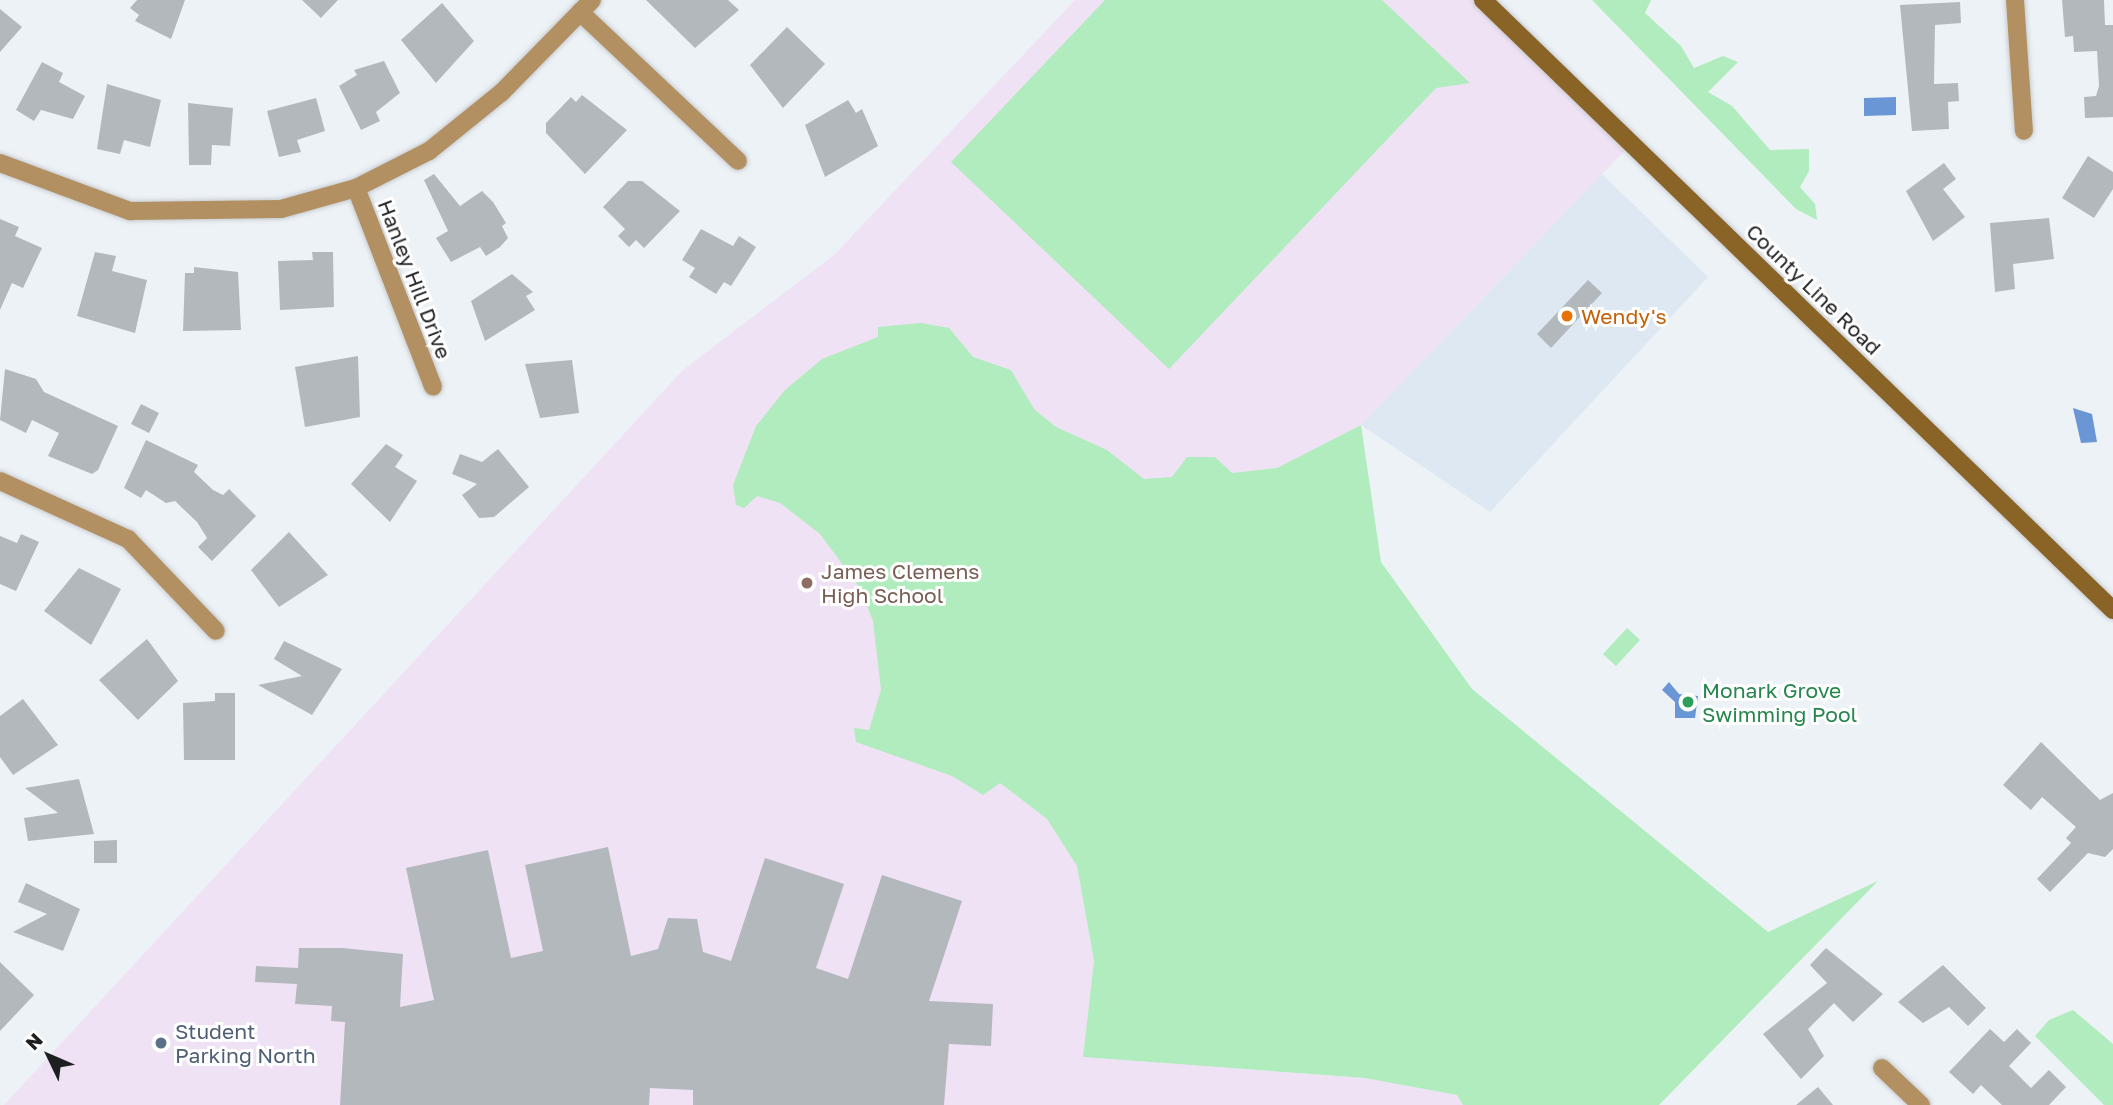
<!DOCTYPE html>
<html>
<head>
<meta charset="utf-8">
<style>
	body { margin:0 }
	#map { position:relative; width:2113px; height:1105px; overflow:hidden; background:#edf2f6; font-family:"Golos Text",sans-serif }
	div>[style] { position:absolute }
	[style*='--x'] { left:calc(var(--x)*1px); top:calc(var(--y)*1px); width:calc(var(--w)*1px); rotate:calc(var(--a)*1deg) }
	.built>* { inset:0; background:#dde8f2 }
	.education>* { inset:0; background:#f0e2f5 }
	.green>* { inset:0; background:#b0ecbd }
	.water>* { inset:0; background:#6b96d6 }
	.building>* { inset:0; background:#b3b8bc }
	.roads { filter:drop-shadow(0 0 2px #c8ccd0) drop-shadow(0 0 2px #c8ccd0) }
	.minor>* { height:18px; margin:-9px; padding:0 9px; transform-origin:9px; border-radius:9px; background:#b29061 }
	.secondary>* { height:18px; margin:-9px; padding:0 9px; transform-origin:9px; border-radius:9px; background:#8a6327 }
	.dots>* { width:19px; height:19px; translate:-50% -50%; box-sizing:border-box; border:4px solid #fff; border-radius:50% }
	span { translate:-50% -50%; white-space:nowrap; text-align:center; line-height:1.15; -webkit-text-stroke:6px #fff; paint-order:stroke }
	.street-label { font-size:21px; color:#1e1f21 }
	.food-label { font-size:21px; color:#c56008 }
	.left { translate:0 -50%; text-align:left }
	.education-label { font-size:21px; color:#785e54 }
	.leisure-label { font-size:21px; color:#27864d }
	.service-label { font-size:21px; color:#4e5e75 }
	.north { position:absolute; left:14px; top:1021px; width:70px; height:70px; -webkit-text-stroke:5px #fff; paint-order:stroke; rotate:314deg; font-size:19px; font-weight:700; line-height:28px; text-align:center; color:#1e1f21 }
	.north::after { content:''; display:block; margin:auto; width:24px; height:32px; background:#1e1f21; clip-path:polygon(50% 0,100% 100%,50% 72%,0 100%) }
</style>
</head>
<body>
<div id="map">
	<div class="built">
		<i style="clip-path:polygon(1602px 174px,1708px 277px,1490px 512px,1361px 425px)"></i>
	</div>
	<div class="education">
		<i style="clip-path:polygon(1075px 0,1483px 0,1631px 144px,1361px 425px,1277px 468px,1232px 473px,1000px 783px,1047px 819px,1077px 866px,1094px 961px,1083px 1057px,1365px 1078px,1458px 1095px,1463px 1105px,4px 1105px,683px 370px,834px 255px)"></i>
	</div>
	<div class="green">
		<i style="clip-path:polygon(1105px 0,1382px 0,1470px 83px,1436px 88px,1169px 369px,951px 162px)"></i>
		<i style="clip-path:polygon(1592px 0,1651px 0,1645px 13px,1681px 46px,1694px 68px,1723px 56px,1738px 62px,1708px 92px,1732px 106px,1770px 150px,1809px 149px,1809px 171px,1800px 187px,1815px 204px,1817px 220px,1796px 209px)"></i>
		<i style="clip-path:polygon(921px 323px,949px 328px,973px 357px,1011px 370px,1034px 409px,1056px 427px,1107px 450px,1144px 479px,1172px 477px,1187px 457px,1215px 457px,1232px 473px,1277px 468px,1361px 425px,1381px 562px,1472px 689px,1768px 932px,1878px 881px,1659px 1105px,1463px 1105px,1457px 1095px,1365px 1078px,1083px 1057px,1094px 961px,1077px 866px,1047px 819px,1000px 783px,983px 795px,952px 776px,856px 742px,854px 728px,869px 730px,881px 690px,873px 621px,860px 588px,820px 534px,780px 503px,757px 496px,744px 508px,736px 505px,733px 485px,756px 426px,785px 390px,822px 359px,878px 337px,878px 327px)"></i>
		<i style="clip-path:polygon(1627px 628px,1640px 640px,1616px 666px,1603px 654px)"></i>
		<i style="clip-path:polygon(2073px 1010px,2113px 1044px,2113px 1105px,2104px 1105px,2035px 1036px,2049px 1020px)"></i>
	</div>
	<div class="water">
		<i style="clip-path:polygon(1896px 97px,1896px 115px,1864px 116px,1864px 98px)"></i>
		<i style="clip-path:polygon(2073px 408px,2092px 414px,2097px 442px,2081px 443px)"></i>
		<i style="clip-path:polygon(1669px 682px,1679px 694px,1698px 696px,1695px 718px,1675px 718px,1675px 702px,1662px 690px)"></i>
	</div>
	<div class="building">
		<i style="clip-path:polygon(137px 0,185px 0,171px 39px,135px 21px,139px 15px,130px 8px)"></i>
		<i style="clip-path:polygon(302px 0,338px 0,321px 18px)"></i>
		<i style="clip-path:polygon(646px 0,728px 0,739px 10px,695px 48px)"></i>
		<i style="clip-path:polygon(2062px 0,2104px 0,2105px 25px,2113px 25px,2113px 117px,2085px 118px,2084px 97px,2096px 96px,2099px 86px,2097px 51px,2074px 52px,2073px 36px,2065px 37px)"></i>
		<i style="clip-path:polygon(1960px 2px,1961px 23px,1935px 25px,1934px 84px,1958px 83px,1959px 101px,1948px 102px,1949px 129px,1912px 131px,1900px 5px)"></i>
		<i style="clip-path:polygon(442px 3px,474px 41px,436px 83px,401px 40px)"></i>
		<i style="clip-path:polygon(0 9px,22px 27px,0 52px)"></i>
		<i style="clip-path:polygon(787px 27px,825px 64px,783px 108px,750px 65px)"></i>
		<i style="clip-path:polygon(384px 61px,400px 93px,376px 112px,380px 121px,361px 130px,339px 86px,357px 75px,354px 70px)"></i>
		<i style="clip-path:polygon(42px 62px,63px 73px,59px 82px,85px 96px,73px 119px,41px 110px,34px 121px,16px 110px)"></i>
		<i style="clip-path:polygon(107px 84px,161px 100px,150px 147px,124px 140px,120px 154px,97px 149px)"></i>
		<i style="clip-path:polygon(582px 95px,627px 130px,585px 174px,546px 133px,546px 123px,571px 97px,576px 102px)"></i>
		<i style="clip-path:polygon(316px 98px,325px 131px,297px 140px,301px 152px,279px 157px,267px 111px)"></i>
		<i style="clip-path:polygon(848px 100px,856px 113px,862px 109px,878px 146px,825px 177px,805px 125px)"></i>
		<i style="clip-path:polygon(188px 103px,233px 108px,230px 146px,212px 145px,211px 165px,189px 165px)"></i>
		<i style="clip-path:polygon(2088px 156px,2113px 172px,2113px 189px,2094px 218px,2062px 198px)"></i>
		<i style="clip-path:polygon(1944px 163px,1956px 179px,1943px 189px,1965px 217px,1933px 241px,1906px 191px)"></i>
		<i style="clip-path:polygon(434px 174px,460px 206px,482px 191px,493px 202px,506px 223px,502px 226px,508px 238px,500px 247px,486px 256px,480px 247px,451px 262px,436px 238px,448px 231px,424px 180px)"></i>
		<i style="clip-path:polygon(628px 181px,642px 181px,680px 211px,644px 248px,636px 240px,629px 247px,618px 236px,625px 229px,603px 207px)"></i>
		<i style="clip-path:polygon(2049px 218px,2054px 259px,2013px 264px,2015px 289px,1995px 292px,1990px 223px)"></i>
		<i style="clip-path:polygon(0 219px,19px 227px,15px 236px,42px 248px,23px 288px,12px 283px,0 310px)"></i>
		<i style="clip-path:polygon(701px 229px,733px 246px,739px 236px,756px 247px,731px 286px,724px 282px,716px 294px,689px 277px,695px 268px,682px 260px)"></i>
		<i style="clip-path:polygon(95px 252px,116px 256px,112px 271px,147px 280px,135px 333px,77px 316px)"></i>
		<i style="clip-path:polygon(312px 252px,333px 252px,334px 307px,280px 310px,278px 261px,313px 260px)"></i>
		<i style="clip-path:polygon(194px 267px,238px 272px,241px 330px,183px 331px,185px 273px,194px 273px)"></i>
		<i style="clip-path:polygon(512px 274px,533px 292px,526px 296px,535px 310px,485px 341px,471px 301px)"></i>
		<i style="clip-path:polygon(1588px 280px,1602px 293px,1551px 348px,1537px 334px)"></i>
		<i style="clip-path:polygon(358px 356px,360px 417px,305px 427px,295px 367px)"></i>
		<i style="clip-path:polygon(572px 360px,579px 413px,540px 418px,525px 364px)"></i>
		<i style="clip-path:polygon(5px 369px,36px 379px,44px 392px,118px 426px,98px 470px,92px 474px,48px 456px,59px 433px,32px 420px,26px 433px,0 420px)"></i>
		<i style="clip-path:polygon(141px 404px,159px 413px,149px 433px,131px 424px)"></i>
		<i style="clip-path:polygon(146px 440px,198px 465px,194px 472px,213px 490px,223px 495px,229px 489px,256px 516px,212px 561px,198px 547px,207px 538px,197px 522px,175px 501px,166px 503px,146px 490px,141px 498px,124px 488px)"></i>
		<i style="clip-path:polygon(386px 444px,403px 455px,395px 467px,417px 481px,390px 522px,351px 484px)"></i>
		<i style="clip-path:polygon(498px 449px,529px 487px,494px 517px,479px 518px,462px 495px,477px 484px,452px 474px,460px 454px,482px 462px)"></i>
		<i style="clip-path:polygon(289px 532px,328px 575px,279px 607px,251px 570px)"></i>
		<i style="clip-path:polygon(21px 534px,39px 542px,16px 591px,0 584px,0 536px,17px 543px)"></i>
		<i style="clip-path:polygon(79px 568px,121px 589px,91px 645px,44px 611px)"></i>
		<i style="clip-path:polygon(147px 639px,178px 681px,138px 720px,99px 680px)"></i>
		<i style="clip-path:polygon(284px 641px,342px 669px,312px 715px,258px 685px,302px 676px,274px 659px)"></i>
		<i style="clip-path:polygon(215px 693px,235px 693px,235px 760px,184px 760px,183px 703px,215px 701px)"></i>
		<i style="clip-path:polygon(23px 699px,58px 745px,13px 775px,0 757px,0 716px)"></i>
		<i style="clip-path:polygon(2041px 742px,2100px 800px,2113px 793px,2113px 849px,2105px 857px,2088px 853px,2050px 892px,2037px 879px,2071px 843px,2066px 838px,2076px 827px,2042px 797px,2031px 810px,2003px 785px)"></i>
		<i style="clip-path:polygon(79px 779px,94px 834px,28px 841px,24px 818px,58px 813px,25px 788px)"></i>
		<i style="clip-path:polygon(117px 840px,117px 863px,94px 863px,94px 841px)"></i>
		<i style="clip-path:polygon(608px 847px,631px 956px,658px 949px,668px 918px,697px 919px,703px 952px,731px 961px,765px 858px,844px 884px,816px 968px,848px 979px,882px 875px,962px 901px,929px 1001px,993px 1004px,991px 1046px,949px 1044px,944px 1105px,693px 1105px,693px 1090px,650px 1088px,649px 1105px,340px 1105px,345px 1022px,331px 1021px,332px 1006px,295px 1004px,297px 984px,255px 982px,256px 966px,298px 968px,299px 948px,342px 948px,403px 954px,400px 1007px,434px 1000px,406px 868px,488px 850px,511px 958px,543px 951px,525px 865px)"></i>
		<i style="clip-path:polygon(26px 883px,80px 909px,63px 951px,13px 932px,47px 914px,18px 902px)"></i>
		<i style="clip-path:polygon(1826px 948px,1883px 994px,1853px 1022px,1834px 1003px,1808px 1029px,1824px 1056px,1801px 1079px,1763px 1034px,1827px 983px,1810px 965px)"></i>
		<i style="clip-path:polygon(0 962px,34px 995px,0 1031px)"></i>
		<i style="clip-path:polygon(1943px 965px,1986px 1008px,1968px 1026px,1949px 1007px,1923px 1023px,1898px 1002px)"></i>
		<i style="clip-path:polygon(1990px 1029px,2004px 1042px,2017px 1029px,2031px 1043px,2009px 1066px,2031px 1088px,2049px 1070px,2066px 1087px,2049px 1105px,2002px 1105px,1981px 1085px,1973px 1094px,1949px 1072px)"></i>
		<i style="clip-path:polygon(1818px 1087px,1833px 1105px,1796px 1105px)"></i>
	</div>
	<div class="roads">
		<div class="minor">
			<i style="--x:2015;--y:0;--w:131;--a:86.1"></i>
			<i style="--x:580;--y:12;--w:217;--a:43.3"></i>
			<i style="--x:0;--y:163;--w:139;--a:20.3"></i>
			<i style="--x:130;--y:211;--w:151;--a:-0.8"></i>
			<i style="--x:281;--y:209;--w:78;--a:-15.6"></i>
			<i style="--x:356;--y:188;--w:82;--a:-26.9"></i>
			<i style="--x:429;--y:151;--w:92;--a:-38.9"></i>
			<i style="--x:501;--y:93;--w:130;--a:-45.6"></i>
			<i style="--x:356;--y:188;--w:213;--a:68.8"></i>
			<i style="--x:0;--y:481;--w:141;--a:24.4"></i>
			<i style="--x:128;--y:539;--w:127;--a:46.3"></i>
			<i style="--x:1882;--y:1068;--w:54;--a:43.5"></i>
		</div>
		<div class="secondary">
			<i style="--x:1483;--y:0;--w:877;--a:44.08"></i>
		</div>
	</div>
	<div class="dots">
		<i style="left:1567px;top:316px;background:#e8710a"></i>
		<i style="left:807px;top:583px;background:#8d6e63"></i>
		<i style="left:1688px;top:702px;background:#2e9e5b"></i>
		<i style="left:161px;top:1043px;background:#5c6f8a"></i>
	</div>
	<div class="street-label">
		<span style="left:415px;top:279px;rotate:69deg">Hanley Hill Drive</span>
		<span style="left:1814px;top:289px;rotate:44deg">County Line Road</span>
	</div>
	<div class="food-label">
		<span class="left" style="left:1581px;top:316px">Wendy's</span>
	</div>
	<div class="education-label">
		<span class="left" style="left:821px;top:583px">James Clemens<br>High School</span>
	</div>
	<div class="leisure-label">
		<span class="left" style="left:1702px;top:702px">Monark Grove<br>Swimming Pool</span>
	</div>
	<div class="service-label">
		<span class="left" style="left:175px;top:1043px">Student<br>Parking North</span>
	</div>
	<div class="north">N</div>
</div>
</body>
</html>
